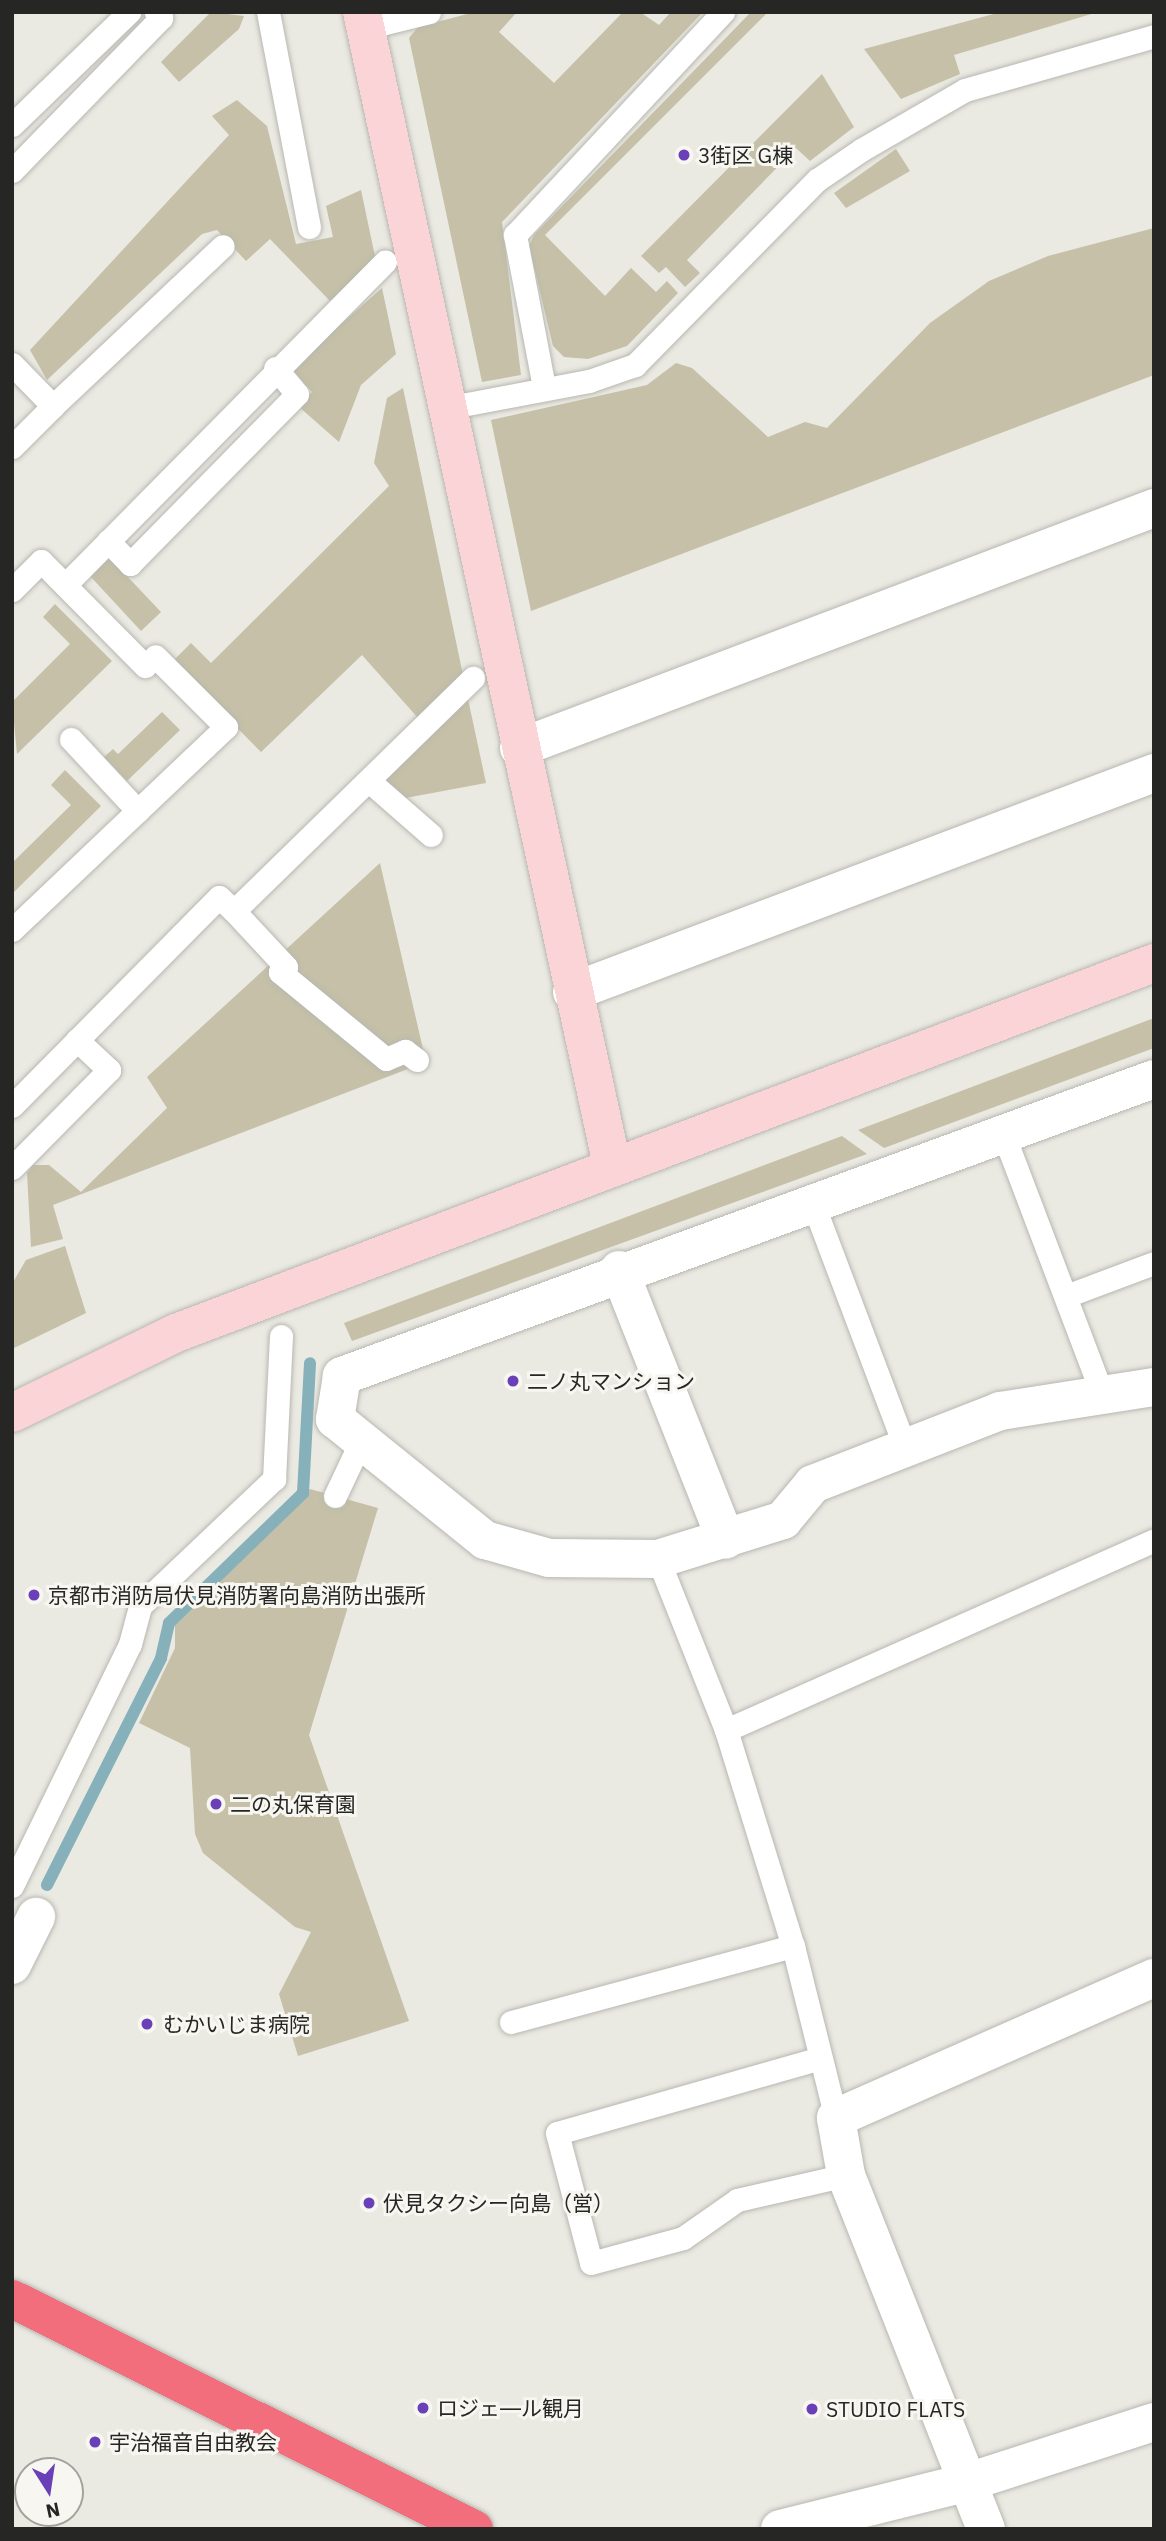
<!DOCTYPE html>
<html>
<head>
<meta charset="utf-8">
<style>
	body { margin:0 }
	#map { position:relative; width:1166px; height:2541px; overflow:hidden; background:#eae9e2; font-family:"IBM Plex Sans","Noto Sans JP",sans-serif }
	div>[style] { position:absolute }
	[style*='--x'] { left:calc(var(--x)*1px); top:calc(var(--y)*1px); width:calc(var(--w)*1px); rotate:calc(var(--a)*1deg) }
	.green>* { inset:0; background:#c5c0a7 }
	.stream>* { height:12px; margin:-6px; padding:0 6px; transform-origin:6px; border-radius:6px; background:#86b0ba }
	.roads { filter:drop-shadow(0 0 2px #b8b7b1) drop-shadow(0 0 2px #b8b7b1) }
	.lane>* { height:23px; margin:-11.5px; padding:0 11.5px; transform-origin:11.5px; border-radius:11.5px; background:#fff }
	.street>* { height:38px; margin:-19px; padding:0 19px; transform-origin:19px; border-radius:19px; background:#fff }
	.secondary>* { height:38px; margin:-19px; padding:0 19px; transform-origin:19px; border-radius:19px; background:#fbd4d8 }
	.highway>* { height:38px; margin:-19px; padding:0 19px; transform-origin:19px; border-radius:19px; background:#f26e7d }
	.dots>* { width:19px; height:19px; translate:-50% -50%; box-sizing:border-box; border:4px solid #f7f6f0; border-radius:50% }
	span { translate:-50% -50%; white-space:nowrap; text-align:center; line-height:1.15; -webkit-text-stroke:6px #f7f6f0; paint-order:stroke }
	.poi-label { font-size:21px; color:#262624 }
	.left { translate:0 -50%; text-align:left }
	.frame { position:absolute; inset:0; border:14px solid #262624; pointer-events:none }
	.north { position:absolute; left:14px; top:2457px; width:70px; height:70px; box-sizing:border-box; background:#f7f6f0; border:2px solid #a3a39e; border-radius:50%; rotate:168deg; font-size:19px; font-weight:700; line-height:28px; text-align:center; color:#262624 }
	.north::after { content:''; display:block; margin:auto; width:24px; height:32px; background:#6940b8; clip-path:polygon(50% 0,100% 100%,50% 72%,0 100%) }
</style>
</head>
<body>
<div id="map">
	<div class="green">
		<i style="clip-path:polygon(211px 12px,244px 16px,239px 29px,179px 82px,161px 62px)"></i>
		<i style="clip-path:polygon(475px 12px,517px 12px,499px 32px,554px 83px,623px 12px,640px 12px,659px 25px,671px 12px,703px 12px,502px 222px,521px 375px,482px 382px,409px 38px,418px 27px)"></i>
		<i style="clip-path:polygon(751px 12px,768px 12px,545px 235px,605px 296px,631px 268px,656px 292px,667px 281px,678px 293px,627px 346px,588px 359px,564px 357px,553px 346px,529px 246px,534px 235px)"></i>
		<i style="clip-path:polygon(1001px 12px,1098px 12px,954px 55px,960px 74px,901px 99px,864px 49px)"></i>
		<i style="clip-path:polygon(822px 74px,854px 127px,810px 161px,796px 148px,687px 260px,700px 273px,685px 287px,666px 267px,659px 273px,641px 256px)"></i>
		<i style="clip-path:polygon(237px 100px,267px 126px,296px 244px,333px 237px,326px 206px,361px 190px,376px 261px,330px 301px,270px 239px,246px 261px,217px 230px,202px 234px,47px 380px,30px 350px,229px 135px,212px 116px)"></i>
		<i style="clip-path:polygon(896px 149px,910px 171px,846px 208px,834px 193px)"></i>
		<i style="clip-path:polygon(1154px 228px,1154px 375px,531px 611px,491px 420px,647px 385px,676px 363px,692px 368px,768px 437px,805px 422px,827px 428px,930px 323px,989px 281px,1048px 256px)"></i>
		<i style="clip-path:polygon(382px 288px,396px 354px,361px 385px,339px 442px,298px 406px,312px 392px,291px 368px)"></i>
		<i style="clip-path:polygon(403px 388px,463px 675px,418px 718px,362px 655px,261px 752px,172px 662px,191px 643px,211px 663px,389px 486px,374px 463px,387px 398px)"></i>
		<i style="clip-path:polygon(108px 556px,161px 612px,141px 631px,90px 576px)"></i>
		<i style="clip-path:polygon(55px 604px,112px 661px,17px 754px,12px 702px,70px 644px,43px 617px)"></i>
		<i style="clip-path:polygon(468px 699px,486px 783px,400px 799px,384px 782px)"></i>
		<i style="clip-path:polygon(162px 712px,180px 730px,127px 781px,104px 757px,113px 749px,118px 754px)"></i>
		<i style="clip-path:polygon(65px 770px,101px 806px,12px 894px,12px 863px,71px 805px,51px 785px)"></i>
		<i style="clip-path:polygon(380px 863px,426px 1062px,53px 1205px,63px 1239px,31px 1247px,27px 1173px,33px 1165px,49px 1165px,81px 1192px,167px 1108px,147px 1077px)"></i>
		<i style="clip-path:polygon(1154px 1018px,1154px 1048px,884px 1148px,858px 1130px)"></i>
		<i style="clip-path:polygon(842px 1136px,867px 1154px,352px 1341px,344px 1323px)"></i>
		<i style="clip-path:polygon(65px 1246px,86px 1313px,12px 1349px,12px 1284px,26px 1260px)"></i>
		<i style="clip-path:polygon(310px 1489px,378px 1508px,309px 1735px,409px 2021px,298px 2056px,279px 1994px,311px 1932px,295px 1927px,203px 1853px,195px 1834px,190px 1748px,139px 1723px,175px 1648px,175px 1624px)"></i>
	</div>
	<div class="stream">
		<i style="--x:47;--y:1885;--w:254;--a:-63.3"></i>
		<i style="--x:161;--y:1658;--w:36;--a:-77"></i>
		<i style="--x:169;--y:1623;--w:187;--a:-44.1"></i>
		<i style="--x:303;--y:1493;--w:130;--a:-86.9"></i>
	</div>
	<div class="roads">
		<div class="lane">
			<i style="--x:268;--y:12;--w:219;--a:79.2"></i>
			<i style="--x:365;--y:28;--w:66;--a:-14"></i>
			<i style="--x:12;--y:125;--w:163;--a:-44"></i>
			<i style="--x:12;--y:171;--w:214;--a:-45.8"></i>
			<i style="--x:161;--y:18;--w:8;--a:-130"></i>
			<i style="--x:12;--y:364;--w:59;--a:45.7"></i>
			<i style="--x:53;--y:406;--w:58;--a:135"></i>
			<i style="--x:544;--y:387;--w:155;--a:-100.8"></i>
			<i style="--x:515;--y:235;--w:305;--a:-47"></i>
			<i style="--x:53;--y:406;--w:233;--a:-43.3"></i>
			<i style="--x:446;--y:408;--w:146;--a:-10.7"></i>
			<i style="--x:589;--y:381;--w:49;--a:-19.2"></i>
			<i style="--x:635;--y:365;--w:260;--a:-45.5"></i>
			<i style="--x:817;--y:180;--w:53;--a:-34.3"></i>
			<i style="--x:861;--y:150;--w:120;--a:-30"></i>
			<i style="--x:965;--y:90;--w:197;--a:-15.9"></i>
			<i style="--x:108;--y:541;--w:32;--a:46"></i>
			<i style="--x:130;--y:564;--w:238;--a:-45.5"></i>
			<i style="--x:297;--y:394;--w:34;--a:-130"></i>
			<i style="--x:65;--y:585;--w:455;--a:-45.3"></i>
			<i style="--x:12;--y:590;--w:41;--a:-45"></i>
			<i style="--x:41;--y:561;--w:148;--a:45.3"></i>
			<i style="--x:71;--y:739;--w:98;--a:47.1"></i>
			<i style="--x:369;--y:781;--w:82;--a:41.1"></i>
			<i style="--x:234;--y:911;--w:76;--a:47.1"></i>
			<i style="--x:286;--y:967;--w:8;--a:140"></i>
			<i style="--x:280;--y:972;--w:137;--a:39.4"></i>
			<i style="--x:386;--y:1059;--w:21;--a:-23"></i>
			<i style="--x:405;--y:1051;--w:15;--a:37"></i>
			<i style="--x:12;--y:930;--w:295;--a:-43.5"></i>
			<i style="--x:226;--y:727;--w:100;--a:-135"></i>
			<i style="--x:12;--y:1106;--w:294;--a:-45.3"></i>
			<i style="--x:219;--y:897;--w:21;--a:43"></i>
			<i style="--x:234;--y:911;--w:334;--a:-44.3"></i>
			<i style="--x:1003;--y:1133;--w:279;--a:69.2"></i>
			<i style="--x:12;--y:1168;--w:138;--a:-45.3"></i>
			<i style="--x:109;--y:1070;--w:44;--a:-136.8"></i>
			<i style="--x:812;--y:1201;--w:263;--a:69.3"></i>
			<i style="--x:1066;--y:1296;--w:94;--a:-20.6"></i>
			<i style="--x:335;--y:1496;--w:63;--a:-64.7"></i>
			<i style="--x:658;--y:1559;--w:184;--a:68.3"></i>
			<i style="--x:726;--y:1730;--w:226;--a:72.8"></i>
			<i style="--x:793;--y:1946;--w:177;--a:76"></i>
			<i style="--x:726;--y:1730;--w:468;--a:-23.9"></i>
			<i style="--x:12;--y:1886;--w:269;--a:-64"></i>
			<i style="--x:130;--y:1644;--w:39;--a:-75"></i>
			<i style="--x:140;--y:1606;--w:185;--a:-43.5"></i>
			<i style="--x:274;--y:1479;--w:143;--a:-87.2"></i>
			<i style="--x:511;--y:2022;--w:292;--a:-15.1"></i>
			<i style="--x:817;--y:2059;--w:270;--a:164.1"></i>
			<i style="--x:557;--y:2133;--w:134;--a:75.3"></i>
			<i style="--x:591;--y:2263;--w:95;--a:-15.2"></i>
			<i style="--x:683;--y:2238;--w:66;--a:-35.1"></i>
			<i style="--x:737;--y:2200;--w:112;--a:-12.9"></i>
		</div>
		<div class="street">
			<i style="--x:519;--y:748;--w:679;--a:-20.7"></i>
			<i style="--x:572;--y:992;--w:622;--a:-20.62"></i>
			<i style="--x:1154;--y:1079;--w:865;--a:159.91"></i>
			<i style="--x:342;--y:1376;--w:44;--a:99.2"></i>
			<i style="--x:335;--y:1419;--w:193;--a:38.9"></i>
			<i style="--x:485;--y:1540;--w:66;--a:15.7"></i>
			<i style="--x:549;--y:1558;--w:109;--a:0.5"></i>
			<i style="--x:658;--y:1559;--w:131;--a:-17.3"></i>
			<i style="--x:783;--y:1520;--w:47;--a:-50.2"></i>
			<i style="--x:813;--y:1484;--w:201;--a:-21.3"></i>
			<i style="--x:1000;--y:1411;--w:156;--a:-8.9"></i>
			<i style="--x:619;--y:1270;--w:290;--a:68.4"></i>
			<i style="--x:12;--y:1965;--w:54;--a:-63.4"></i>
			<i style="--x:780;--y:2529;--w:194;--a:-14"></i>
			<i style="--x:968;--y:2482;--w:195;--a:-17.9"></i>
			<i style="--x:986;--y:2529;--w:381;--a:-111.6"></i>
			<i style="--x:846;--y:2175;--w:58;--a:-100"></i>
			<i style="--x:836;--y:2118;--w:347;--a:-23.8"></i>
		</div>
		<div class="secondary">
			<i style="--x:362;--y:12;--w:1180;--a:77.77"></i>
			<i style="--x:12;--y:1413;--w:182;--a:-26"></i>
			<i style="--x:176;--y:1333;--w:1046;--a:-20.72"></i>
		</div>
		<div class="highway">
			<i style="--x:12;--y:2299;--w:516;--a:26.47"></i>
		</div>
	</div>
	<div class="dots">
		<i style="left:684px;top:155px;background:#6940b8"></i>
		<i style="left:513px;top:1381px;background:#6940b8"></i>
		<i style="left:34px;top:1595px;background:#6940b8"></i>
		<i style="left:216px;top:1804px;background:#6940b8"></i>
		<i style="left:147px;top:2024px;background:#6940b8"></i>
		<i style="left:369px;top:2203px;background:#6940b8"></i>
		<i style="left:423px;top:2408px;background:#6940b8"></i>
		<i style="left:812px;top:2409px;background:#6940b8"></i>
		<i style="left:95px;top:2442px;background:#6940b8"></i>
	</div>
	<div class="poi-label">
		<span class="left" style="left:698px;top:155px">3街区 G棟</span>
		<span class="left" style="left:527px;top:1381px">二ノ丸マンション</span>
		<span class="left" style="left:48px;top:1595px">京都市消防局伏見消防署向島消防出張所</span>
		<span class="left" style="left:230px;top:1804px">二の丸保育園</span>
		<span class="left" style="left:163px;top:2024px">むかいじま病院</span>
		<span class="left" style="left:383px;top:2203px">伏見タクシー向島（営）</span>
		<span class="left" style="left:437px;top:2408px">ロジェ―ル観月</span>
		<span class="left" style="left:826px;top:2409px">STUDIO FLATS</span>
		<span class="left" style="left:109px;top:2442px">宇治福音自由教会</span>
	</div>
	<div class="frame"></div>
	<div class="north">N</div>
</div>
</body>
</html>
